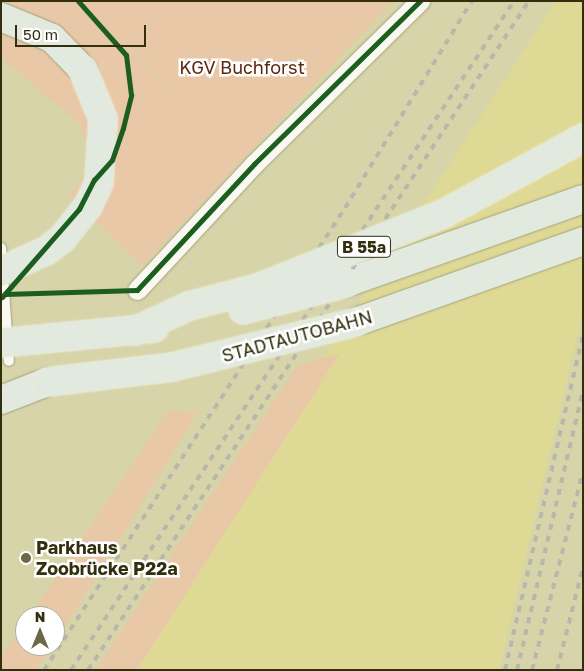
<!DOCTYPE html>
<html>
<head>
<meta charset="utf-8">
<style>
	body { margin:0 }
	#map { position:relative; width:584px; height:671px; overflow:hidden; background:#d6d4a8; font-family:"Golos Text",sans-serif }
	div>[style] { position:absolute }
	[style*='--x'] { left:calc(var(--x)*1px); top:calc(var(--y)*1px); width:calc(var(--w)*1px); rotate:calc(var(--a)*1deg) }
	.built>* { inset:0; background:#deda95 }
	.green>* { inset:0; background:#e8c8a7 }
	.roads { filter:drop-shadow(0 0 1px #a5a380) drop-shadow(0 0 1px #a5a380) }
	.service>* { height:10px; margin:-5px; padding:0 5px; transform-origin:5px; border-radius:5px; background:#f9f9f2 }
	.minor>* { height:19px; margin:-9.5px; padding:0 9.5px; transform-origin:9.5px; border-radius:9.5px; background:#f9f9f2 }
	.trunk>* { height:28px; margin:-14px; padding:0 14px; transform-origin:14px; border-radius:14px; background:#e2eae0 }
	.rail>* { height:4px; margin-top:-2px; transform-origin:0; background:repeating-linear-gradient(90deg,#b7b7ab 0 6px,transparent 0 12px) }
	.bridges { filter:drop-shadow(0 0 1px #edecd8) drop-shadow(0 0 1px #edecd8) }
	.trunk-bridge>* { height:28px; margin:-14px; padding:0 14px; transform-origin:14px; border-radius:14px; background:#e2eae0 }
	.cycleway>* { height:5px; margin:-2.5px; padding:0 2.5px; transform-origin:2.5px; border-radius:2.5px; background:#1b5e20 }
	.dots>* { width:14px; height:14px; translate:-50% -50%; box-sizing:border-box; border:2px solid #fff; border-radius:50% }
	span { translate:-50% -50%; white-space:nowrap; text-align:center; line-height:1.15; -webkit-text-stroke:5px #fff; paint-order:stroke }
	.shield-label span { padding:1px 4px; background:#fff; border:1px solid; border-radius:4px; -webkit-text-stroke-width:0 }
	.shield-label { font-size:16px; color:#312f0d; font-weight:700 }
	.park-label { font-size:18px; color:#5c280d }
	.street-label { font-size:18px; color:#312f0d }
	.poi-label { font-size:18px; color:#312f0d; font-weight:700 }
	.left { translate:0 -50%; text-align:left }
	.frame { position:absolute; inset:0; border:2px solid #312f0d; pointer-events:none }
	.north { position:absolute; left:15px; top:606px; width:50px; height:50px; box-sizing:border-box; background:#fff; border:1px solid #adac9e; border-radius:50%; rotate:0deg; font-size:14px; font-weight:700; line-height:20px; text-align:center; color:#312f0d }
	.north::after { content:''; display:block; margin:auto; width:18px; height:22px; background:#6b6943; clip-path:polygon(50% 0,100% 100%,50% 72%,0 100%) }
	.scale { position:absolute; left:15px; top:25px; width:131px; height:22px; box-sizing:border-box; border:2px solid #312f0d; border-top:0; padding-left:6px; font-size:15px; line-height:18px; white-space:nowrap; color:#312f0d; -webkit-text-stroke:4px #fff; paint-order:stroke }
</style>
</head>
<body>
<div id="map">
	<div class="built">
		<i style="clip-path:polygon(556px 1px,583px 1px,583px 312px,499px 670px,120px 670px)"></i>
	</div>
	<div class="green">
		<i style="clip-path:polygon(evenodd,1px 1px,393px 1px,142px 266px,69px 195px,92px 165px,81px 125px,1px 58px,1px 30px,53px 56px,60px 32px,24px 11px,1px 5px,1px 1px,95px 13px,154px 70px,182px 101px,95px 13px)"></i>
		<i style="clip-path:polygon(340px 353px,137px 670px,96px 670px,297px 366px)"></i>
		<i style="clip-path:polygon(168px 411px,198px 412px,55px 643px,55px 616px,30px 616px)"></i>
		<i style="clip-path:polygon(25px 624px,25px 646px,53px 646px,35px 670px,1px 670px,1px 656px)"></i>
	</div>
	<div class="roads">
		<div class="service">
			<i style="--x:1;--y:248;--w:113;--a:86"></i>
		</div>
		<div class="minor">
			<i style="--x:137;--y:290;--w:172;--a:-47.1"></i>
			<i style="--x:254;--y:164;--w:233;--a:-44.5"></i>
		</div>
		<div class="trunk">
			<i style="--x:1;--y:17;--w:55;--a:22.4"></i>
			<i style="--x:52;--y:38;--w:45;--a:45.9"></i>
			<i style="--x:346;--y:283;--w:251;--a:-19.5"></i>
			<i style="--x:356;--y:322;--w:241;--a:-19.6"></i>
			<i style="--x:1;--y:400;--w:49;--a:-21.4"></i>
		</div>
	</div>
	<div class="rail">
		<i style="--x:44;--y:670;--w:551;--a:-56.92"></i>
		<i style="--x:345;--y:208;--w:243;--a:-58.5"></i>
		<i style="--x:71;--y:670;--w:802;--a:-56.49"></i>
		<i style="--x:88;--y:670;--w:801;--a:-56.61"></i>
		<i style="--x:505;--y:670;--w:344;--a:-76.9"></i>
		<i style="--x:517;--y:670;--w:287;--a:-76.7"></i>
		<i style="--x:532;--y:670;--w:204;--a:-75.6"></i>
		<i style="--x:557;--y:670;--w:106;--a:-75.8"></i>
	</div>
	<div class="bridges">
		<div class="trunk-bridge">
			<i style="--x:1;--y:271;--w:49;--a:-24"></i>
			<i style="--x:46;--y:251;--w:20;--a:-37"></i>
			<i style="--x:62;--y:239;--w:42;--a:-51.8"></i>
			<i style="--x:88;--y:206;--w:26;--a:-65"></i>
			<i style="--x:99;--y:182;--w:63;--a:-86.4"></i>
			<i style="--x:103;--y:119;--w:53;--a:-112.2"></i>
			<i style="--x:243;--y:310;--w:106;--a:-14.7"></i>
			<i style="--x:135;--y:331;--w:60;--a:-24.8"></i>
			<i style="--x:189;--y:306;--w:71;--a:-14.6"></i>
			<i style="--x:258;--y:288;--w:199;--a:-21.8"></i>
			<i style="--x:443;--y:214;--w:159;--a:-28.5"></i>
			<i style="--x:1;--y:343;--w:154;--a:-5.6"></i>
			<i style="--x:47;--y:382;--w:126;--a:-6.8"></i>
			<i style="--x:172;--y:367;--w:189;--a:-13.7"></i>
		</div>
	</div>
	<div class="cycleway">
		<i style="--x:5;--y:294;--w:132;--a:-1.7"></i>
		<i style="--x:137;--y:290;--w:172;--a:-47.1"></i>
		<i style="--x:254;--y:164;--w:233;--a:-44.5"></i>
		<i style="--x:2;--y:297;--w:117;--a:-48.8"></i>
		<i style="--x:79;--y:209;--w:33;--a:-63"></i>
		<i style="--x:94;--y:180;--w:27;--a:-48"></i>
		<i style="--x:112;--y:160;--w:34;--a:-71"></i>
		<i style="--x:123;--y:128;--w:34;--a:-76"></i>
		<i style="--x:131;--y:95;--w:40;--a:-97.1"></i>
		<i style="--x:126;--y:55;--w:72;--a:-131.6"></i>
	</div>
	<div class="dots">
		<i style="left:26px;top:558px;background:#6b6943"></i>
	</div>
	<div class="shield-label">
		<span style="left:364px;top:247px">B 55a</span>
	</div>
	<div class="park-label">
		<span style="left:242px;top:67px">KGV Buchforst</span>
	</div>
	<div class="street-label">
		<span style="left:297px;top:336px;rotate:-15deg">STADTAUTOBAHN</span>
	</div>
	<div class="poi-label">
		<span class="left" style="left:36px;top:558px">Parkhaus<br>Zoobrücke P22a</span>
	</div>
	<div class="frame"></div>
	<div class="north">N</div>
	<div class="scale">50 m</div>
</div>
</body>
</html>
